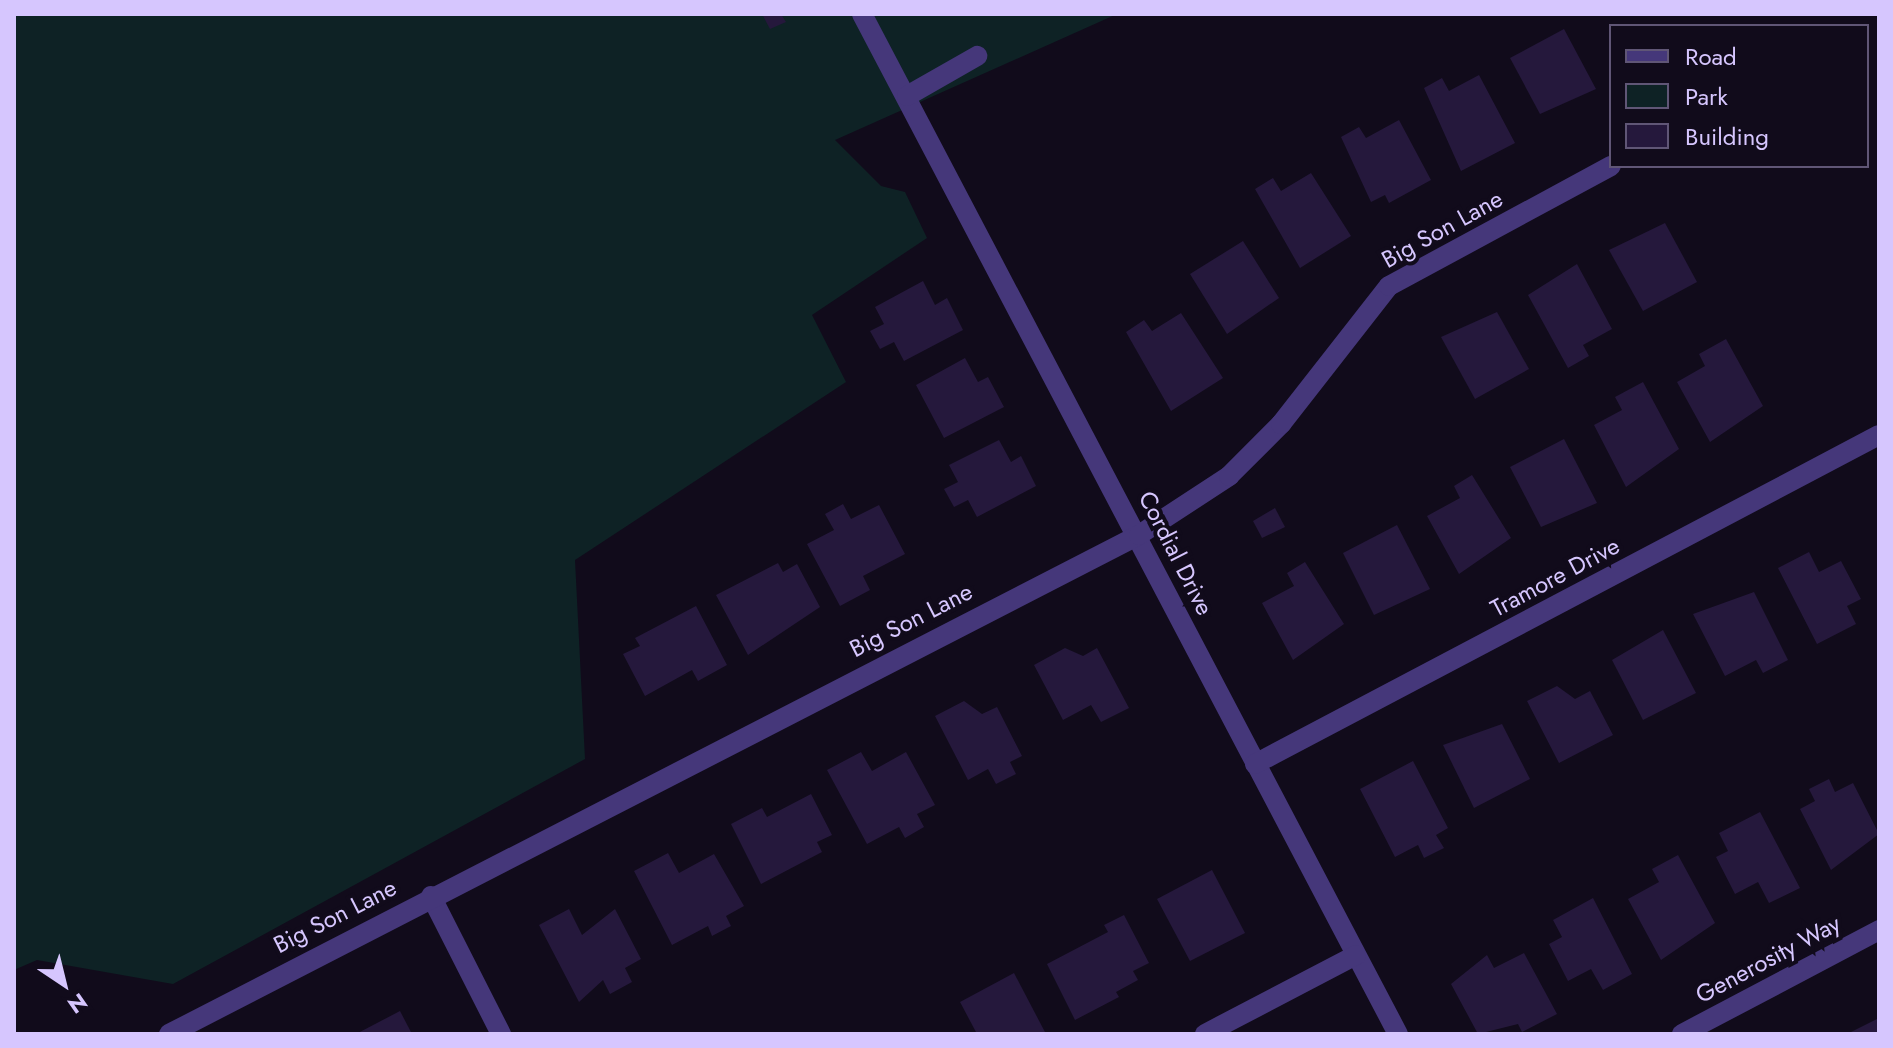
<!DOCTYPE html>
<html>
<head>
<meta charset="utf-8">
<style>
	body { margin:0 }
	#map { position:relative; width:1893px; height:1048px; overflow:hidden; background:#110b1b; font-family:Jost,sans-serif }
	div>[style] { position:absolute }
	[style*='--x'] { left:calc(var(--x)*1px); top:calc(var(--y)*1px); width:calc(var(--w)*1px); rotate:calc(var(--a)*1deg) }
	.green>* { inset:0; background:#0e2225 }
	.building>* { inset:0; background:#25183c }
	.minor>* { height:20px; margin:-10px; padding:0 10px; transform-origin:10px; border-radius:10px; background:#45377a }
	span { translate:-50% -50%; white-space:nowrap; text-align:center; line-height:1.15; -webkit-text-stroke:8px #110b1b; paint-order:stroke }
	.street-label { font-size:24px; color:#d6c6fe }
	.frame { position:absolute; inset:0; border:16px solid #d6c6fe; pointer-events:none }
	.legend { position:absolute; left:1609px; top:24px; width:260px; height:144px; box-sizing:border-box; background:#110b1b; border:2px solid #605676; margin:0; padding:10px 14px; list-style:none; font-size:24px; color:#d6c6fe }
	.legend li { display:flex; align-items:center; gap:16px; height:40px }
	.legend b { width:40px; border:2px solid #605676 }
	.north { position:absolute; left:24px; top:944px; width:80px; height:80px; -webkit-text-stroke:6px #110b1b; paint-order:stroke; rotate:145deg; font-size:22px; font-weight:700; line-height:32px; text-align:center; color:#d6c6fe }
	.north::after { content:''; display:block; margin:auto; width:28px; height:36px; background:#d6c6fe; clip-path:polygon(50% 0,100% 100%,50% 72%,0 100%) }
</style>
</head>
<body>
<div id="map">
	<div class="green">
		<i style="clip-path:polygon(14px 14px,1117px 14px,835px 140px,881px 186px,905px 192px,927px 238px,812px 315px,846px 382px,575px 560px,585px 759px,173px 984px,37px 960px,14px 970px)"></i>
	</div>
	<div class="building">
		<i style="clip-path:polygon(762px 14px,781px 14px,786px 22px,770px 29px)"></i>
		<i style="clip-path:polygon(1564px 29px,1596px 89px,1540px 114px,1510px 58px)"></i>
		<i style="clip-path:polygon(1479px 75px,1515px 143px,1461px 171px,1424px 88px,1442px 78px,1449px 91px)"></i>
		<i style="clip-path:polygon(1399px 120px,1431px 180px,1389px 203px,1385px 195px,1371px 202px,1341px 137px,1359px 127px,1366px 138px)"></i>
		<i style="clip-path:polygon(1311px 173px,1351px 236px,1300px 268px,1255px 189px,1273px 178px,1281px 191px)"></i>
		<i style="clip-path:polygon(1665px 223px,1697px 282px,1643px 311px,1609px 250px)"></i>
		<i style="clip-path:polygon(1243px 241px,1279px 298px,1227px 334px,1190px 274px)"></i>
		<i style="clip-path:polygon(1577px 264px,1612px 329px,1583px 345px,1589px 356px,1568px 368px,1528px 295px)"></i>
		<i style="clip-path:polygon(923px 281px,935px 305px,947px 298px,963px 330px,904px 361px,894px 342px,880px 349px,870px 331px,884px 324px,875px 307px)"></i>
		<i style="clip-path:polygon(1497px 312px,1529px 369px,1475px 399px,1441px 337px)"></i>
		<i style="clip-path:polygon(1181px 313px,1223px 378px,1171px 411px,1126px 332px,1144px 320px,1152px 331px)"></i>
		<i style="clip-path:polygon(1726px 339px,1763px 406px,1710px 442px,1677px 382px,1705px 366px,1699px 354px)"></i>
		<i style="clip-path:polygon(965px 358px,978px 382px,988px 377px,1004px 407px,944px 438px,916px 385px)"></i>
		<i style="clip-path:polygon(1643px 382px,1679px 449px,1626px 487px,1594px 425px,1622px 410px,1615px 397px)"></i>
		<i style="clip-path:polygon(1564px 439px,1597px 503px,1541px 527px,1510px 467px)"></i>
		<i style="clip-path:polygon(999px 440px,1011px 462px,1021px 456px,1036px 486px,977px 517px,968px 500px,954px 507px,944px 489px,958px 482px,949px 465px)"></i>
		<i style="clip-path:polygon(1472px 475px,1511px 538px,1459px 574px,1427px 516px,1460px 498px,1454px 486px)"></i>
		<i style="clip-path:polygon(843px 504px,851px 519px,879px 505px,905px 554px,863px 576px,870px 590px,840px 606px,807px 544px,834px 530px,825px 514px)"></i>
		<i style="clip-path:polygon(1275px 508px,1285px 527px,1262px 538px,1253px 521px)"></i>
		<i style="clip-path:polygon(1397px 525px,1430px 589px,1374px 615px,1343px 553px)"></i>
		<i style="clip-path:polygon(1809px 552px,1819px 572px,1841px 561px,1861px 599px,1847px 606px,1856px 624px,1817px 644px,1778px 568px)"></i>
		<i style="clip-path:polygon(1305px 562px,1344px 624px,1293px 660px,1262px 603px,1294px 586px,1287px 573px)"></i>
		<i style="clip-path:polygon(778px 563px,783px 572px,797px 564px,820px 607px,748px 655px,716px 595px)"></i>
		<i style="clip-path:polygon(1754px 592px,1788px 660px,1763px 673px,1756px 660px,1725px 676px,1693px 614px)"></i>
		<i style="clip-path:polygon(696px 606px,727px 665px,698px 681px,692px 670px,645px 696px,623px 654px,640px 646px,635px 638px)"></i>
		<i style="clip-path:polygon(1663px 630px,1696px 693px,1643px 720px,1612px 660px)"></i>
		<i style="clip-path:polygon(1065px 648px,1083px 656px,1097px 648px,1129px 708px,1101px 722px,1091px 705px,1063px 720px,1034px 665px)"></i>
		<i style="clip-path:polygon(1557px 686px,1575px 699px,1590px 691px,1613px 735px,1559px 763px,1527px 701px)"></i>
		<i style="clip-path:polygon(964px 701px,982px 714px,997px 707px,1022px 756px,1010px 762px,1016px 774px,996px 784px,988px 769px,968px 780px,935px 716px)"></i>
		<i style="clip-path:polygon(1502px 724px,1530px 779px,1474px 808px,1443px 745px)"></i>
		<i style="clip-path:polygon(861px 752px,872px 771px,906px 752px,935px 805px,917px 814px,924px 827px,905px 838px,899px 827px,867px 844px,827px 770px)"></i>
		<i style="clip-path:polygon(1413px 761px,1448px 828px,1436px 835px,1444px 848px,1424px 858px,1418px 845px,1395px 857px,1360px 789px)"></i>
		<i style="clip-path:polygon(1829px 779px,1835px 792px,1853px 783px,1879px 834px,1831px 870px,1800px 809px,1815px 801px,1809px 789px)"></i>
		<i style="clip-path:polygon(811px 794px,832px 835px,817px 842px,822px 852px,761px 884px,731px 824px,762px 808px,767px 817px)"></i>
		<i style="clip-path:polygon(1760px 812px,1800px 888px,1769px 903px,1758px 882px,1735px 894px,1716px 857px,1728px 851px,1719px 833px)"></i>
		<i style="clip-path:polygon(668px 853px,679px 873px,714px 854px,744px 906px,726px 916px,731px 926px,712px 936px,708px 926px,672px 945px,634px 871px)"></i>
		<i style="clip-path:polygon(1678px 855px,1715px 923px,1661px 960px,1628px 899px,1659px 882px,1652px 869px)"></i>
		<i style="clip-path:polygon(1212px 870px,1245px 933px,1190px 961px,1157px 899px)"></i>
		<i style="clip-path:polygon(1593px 898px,1632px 974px,1603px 990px,1591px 969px,1568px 981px,1549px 944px,1562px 937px,1553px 920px)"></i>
		<i style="clip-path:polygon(569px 909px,582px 935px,615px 909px,641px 959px,625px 968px,632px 982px,610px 994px,603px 980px,579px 1002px,539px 925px)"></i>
		<i style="clip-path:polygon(1124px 915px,1149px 963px,1133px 971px,1138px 980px,1116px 992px,1119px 997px,1075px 1020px,1047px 964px,1108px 932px,1104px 925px)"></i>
		<i style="clip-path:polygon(1524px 953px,1557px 1014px,1522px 1032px,1518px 1024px,1478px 1034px,1451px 984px,1487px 955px,1494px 968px)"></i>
		<i style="clip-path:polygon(1014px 973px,1046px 1034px,977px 1034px,960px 1002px)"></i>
		<i style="clip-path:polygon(400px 1011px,412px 1034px,356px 1034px)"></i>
		<i style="clip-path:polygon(1877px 1019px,1879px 1034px,1847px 1034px)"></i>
	</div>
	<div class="minor">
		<i style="--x:862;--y:14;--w:1152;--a:62.28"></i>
		<i style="--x:907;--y:96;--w:81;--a:-29.7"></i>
		<i style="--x:1255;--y:764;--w:705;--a:-27.8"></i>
		<i style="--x:431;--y:896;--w:155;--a:63.1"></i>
		<i style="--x:169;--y:1034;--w:1091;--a:-27.22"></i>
		<i style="--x:1139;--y:535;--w:108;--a:-33.2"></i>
		<i style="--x:1229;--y:476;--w:74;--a:-45"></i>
		<i style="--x:1281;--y:424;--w:175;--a:-52"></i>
		<i style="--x:1389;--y:286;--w:252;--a:-28.4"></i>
		<i style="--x:1205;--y:1034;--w:170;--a:-27.6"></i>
		<i style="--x:1682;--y:1034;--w:223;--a:-27.8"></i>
	</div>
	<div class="street-label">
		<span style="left:1442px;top:229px;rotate:-29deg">Big Son Lane</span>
		<span style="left:1176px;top:553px;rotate:63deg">Cordial Drive</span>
		<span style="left:1555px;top:577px;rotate:-28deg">Tramore Drive</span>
		<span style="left:911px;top:620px;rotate:-27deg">Big Son Lane</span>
		<span style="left:335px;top:916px;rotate:-27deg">Big Son Lane</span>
		<span style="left:1768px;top:959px;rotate:-28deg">Generosity Way</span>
	</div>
	<div class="frame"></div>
	<ul class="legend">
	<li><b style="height:10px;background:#45377a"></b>Road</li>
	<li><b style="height:22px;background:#0e2225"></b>Park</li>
	<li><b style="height:22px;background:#25183c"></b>Building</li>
	</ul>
	<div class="north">N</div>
</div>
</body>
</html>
